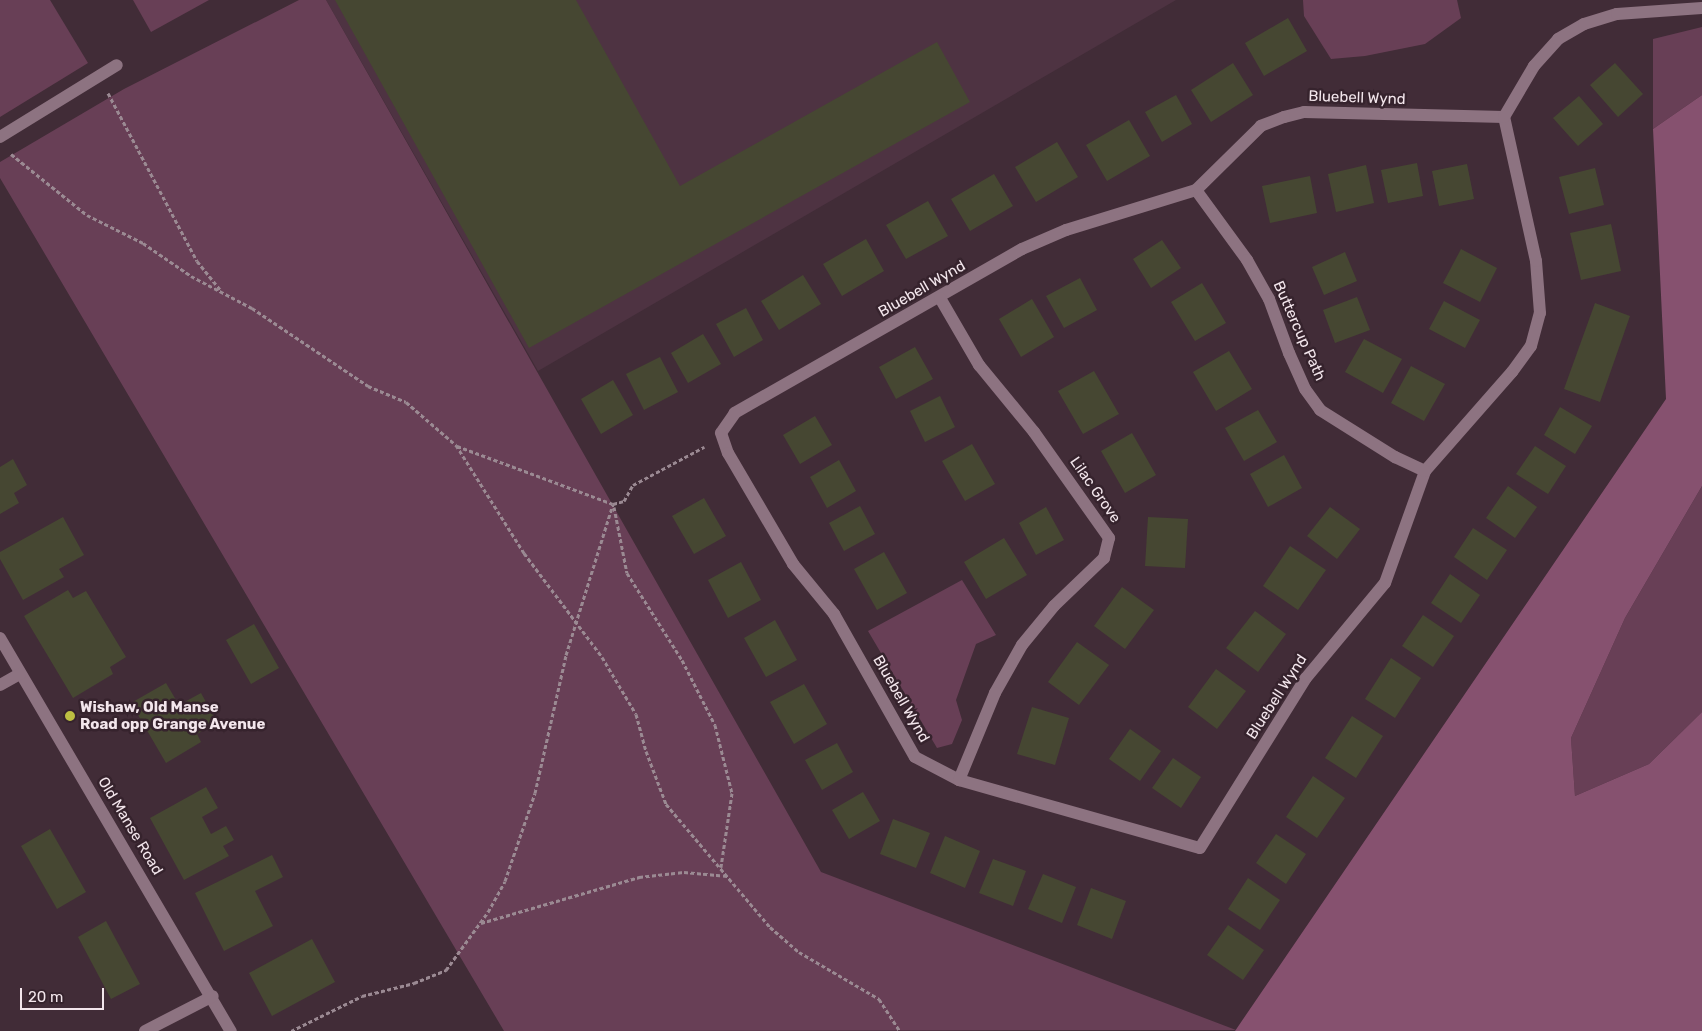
<!DOCTYPE html>
<html>
<head>
<meta charset="utf-8">
<style>
	body { margin:0 }
	#map { position:relative; width:1702px; height:1031px; overflow:hidden; background:#412c37; font-family:Rubik,sans-serif }
	div>[style] { position:absolute }
	[style*='--x'] { left:calc(var(--x)*1px); top:calc(var(--y)*1px); width:calc(var(--w)*1px); rotate:calc(var(--a)*1deg) }
	.built>* { inset:0; background:#4e3342 }
	.green>* { inset:0; background:#683f56 }
	.forest>* { inset:0; background:#86516f }
	.building>* { inset:0; background:#464732 }
	.path>* { height:3px; margin-top:-1.5px; transform-origin:0; background:repeating-linear-gradient(90deg,#9b8a93 0 4px,transparent 0 6.5px) }
	.minor>* { height:12px; margin:-6px; padding:0 6px; transform-origin:6px; border-radius:6px; background:#8d7381 }
	.dots>* { width:14px; height:14px; translate:-50% -50%; box-sizing:border-box; border:2px solid #36232d; border-radius:50% }
	span { translate:-50% -50%; white-space:nowrap; text-align:center; line-height:1.15; -webkit-text-stroke:5px #36232d; paint-order:stroke }
	.street-label { font-size:15px; color:#f3e6ec }
	.poi-label { font-size:15px; color:#f3e6ec; font-weight:700 }
	.left { translate:0 -50%; text-align:left }
	.scale { position:absolute; left:20px; top:988px; width:84px; height:22px; box-sizing:border-box; border:2px solid #f3e6ec; border-top:0; padding-left:6px; font-size:15px; line-height:18px; white-space:nowrap; color:#f3e6ec; -webkit-text-stroke:4px #36232d; paint-order:stroke }
</style>
</head>
<body>
<div id="map">
	<div class="built">
		<i style="clip-path:polygon(326px 0,1176px 0,538px 371px)"></i>
	</div>
	<div class="green">
		<i style="clip-path:polygon(0 0,50px 0,88px 63px,0 117px)"></i>
		<i style="clip-path:polygon(133px 0,209px 0,151px 32px)"></i>
		<i style="clip-path:polygon(299px 0,326px 0,821px 872px,1236px 1030px,504px 1031px,0 178px,0 162px,124px 89px)"></i>
		<i style="clip-path:polygon(1303px 0,1457px 0,1461px 18px,1425px 44px,1365px 56px,1331px 59px,1304px 16px)"></i>
		<i style="clip-path:polygon(1702px 27px,1702px 95px,1653px 129px,1653px 39px)"></i>
		<i style="clip-path:polygon(1702px 486px,1702px 712px,1649px 764px,1575px 796px,1571px 738px,1625px 618px)"></i>
		<i style="clip-path:polygon(962px 580px,996px 635px,976px 644px,956px 700px,962px 720px,952px 744px,937px 748px,868px 631px)"></i>
	</div>
	<div class="forest">
		<i style="clip-path:polygon(1702px 95px,1702px 486px,1625px 618px,1571px 738px,1575px 796px,1649px 764px,1702px 712px,1702px 1031px,1235px 1031px,1666px 399px,1653px 129px)"></i>
	</div>
	<div class="building">
		<i style="clip-path:polygon(335px 0,576px 0,680px 186px,937px 42px,970px 102px,529px 348px)"></i>
		<i style="clip-path:polygon(1288px 18px,1307px 51px,1264px 76px,1245px 43px)"></i>
		<i style="clip-path:polygon(1233px 63px,1253px 95px,1211px 122px,1191px 90px)"></i>
		<i style="clip-path:polygon(1615px 63px,1643px 94px,1618px 117px,1590px 85px)"></i>
		<i style="clip-path:polygon(1176px 95px,1192px 124px,1162px 142px,1145px 112px)"></i>
		<i style="clip-path:polygon(1579px 96px,1603px 124px,1578px 146px,1553px 118px)"></i>
		<i style="clip-path:polygon(1129px 120px,1150px 156px,1107px 181px,1086px 145px)"></i>
		<i style="clip-path:polygon(1057px 142px,1078px 177px,1036px 202px,1015px 167px)"></i>
		<i style="clip-path:polygon(1417px 163px,1423px 196px,1388px 203px,1381px 170px)"></i>
		<i style="clip-path:polygon(1467px 164px,1474px 199px,1439px 206px,1432px 171px)"></i>
		<i style="clip-path:polygon(1366px 165px,1374px 203px,1336px 212px,1328px 174px)"></i>
		<i style="clip-path:polygon(1595px 168px,1604px 205px,1569px 214px,1559px 177px)"></i>
		<i style="clip-path:polygon(994px 174px,1013px 206px,970px 231px,951px 199px)"></i>
		<i style="clip-path:polygon(1310px 176px,1317px 213px,1270px 223px,1262px 186px)"></i>
		<i style="clip-path:polygon(928px 201px,948px 236px,906px 259px,886px 225px)"></i>
		<i style="clip-path:polygon(1611px 224px,1621px 271px,1581px 280px,1570px 233px)"></i>
		<i style="clip-path:polygon(866px 239px,884px 271px,842px 296px,823px 264px)"></i>
		<i style="clip-path:polygon(1162px 240px,1181px 268px,1151px 288px,1133px 259px)"></i>
		<i style="clip-path:polygon(1461px 249px,1497px 268px,1480px 302px,1443px 283px)"></i>
		<i style="clip-path:polygon(1345px 252px,1357px 281px,1324px 295px,1312px 267px)"></i>
		<i style="clip-path:polygon(803px 275px,821px 304px,779px 330px,761px 301px)"></i>
		<i style="clip-path:polygon(1080px 278px,1097px 310px,1064px 328px,1046px 296px)"></i>
		<i style="clip-path:polygon(1202px 283px,1226px 323px,1195px 341px,1171px 302px)"></i>
		<i style="clip-path:polygon(1357px 297px,1370px 330px,1335px 343px,1323px 310px)"></i>
		<i style="clip-path:polygon(1032px 299px,1054px 337px,1021px 357px,999px 319px)"></i>
		<i style="clip-path:polygon(1444px 301px,1480px 320px,1465px 348px,1429px 329px)"></i>
		<i style="clip-path:polygon(1595px 303px,1630px 316px,1600px 402px,1564px 389px)"></i>
		<i style="clip-path:polygon(746px 308px,763px 340px,734px 357px,716px 324px)"></i>
		<i style="clip-path:polygon(703px 334px,721px 364px,688px 383px,671px 353px)"></i>
		<i style="clip-path:polygon(1364px 339px,1402px 359px,1383px 393px,1345px 372px)"></i>
		<i style="clip-path:polygon(915px 347px,933px 379px,896px 399px,879px 367px)"></i>
		<i style="clip-path:polygon(1229px 351px,1252px 389px,1216px 411px,1193px 372px)"></i>
		<i style="clip-path:polygon(660px 357px,678px 392px,644px 410px,626px 374px)"></i>
		<i style="clip-path:polygon(1411px 366px,1445px 384px,1424px 421px,1391px 403px)"></i>
		<i style="clip-path:polygon(1094px 371px,1119px 414px,1083px 434px,1058px 391px)"></i>
		<i style="clip-path:polygon(613px 380px,633px 415px,601px 434px,581px 399px)"></i>
		<i style="clip-path:polygon(940px 396px,955px 427px,925px 442px,910px 411px)"></i>
		<i style="clip-path:polygon(1560px 407px,1592px 426px,1575px 454px,1544px 435px)"></i>
		<i style="clip-path:polygon(1258px 410px,1277px 442px,1244px 461px,1225px 428px)"></i>
		<i style="clip-path:polygon(815px 416px,832px 445px,800px 464px,783px 435px)"></i>
		<i style="clip-path:polygon(1132px 433px,1156px 475px,1125px 493px,1101px 451px)"></i>
		<i style="clip-path:polygon(972px 444px,995px 484px,965px 501px,942px 461px)"></i>
		<i style="clip-path:polygon(1535px 446px,1566px 466px,1548px 494px,1516px 474px)"></i>
		<i style="clip-path:polygon(1284px 455px,1302px 488px,1268px 507px,1250px 474px)"></i>
		<i style="clip-path:polygon(13px 459px,27px 485px,14px 493px,19px 503px,0 514px,0 467px)"></i>
		<i style="clip-path:polygon(839px 460px,856px 491px,827px 508px,810px 477px)"></i>
		<i style="clip-path:polygon(1508px 486px,1537px 507px,1515px 538px,1486px 518px)"></i>
		<i style="clip-path:polygon(704px 498px,726px 536px,694px 554px,672px 516px)"></i>
		<i style="clip-path:polygon(860px 506px,875px 534px,844px 551px,829px 523px)"></i>
		<i style="clip-path:polygon(1046px 507px,1064px 540px,1036px 555px,1019px 523px)"></i>
		<i style="clip-path:polygon(1330px 507px,1360px 529px,1337px 559px,1307px 536px)"></i>
		<i style="clip-path:polygon(63px 517px,84px 555px,59px 569px,64px 577px,23px 600px,0 559px,0 552px)"></i>
		<i style="clip-path:polygon(1148px 517px,1188px 519px,1185px 568px,1145px 566px)"></i>
		<i style="clip-path:polygon(1473px 528px,1507px 550px,1487px 580px,1454px 557px)"></i>
		<i style="clip-path:polygon(1004px 538px,1027px 575px,986px 599px,964px 562px)"></i>
		<i style="clip-path:polygon(1290px 546px,1326px 570px,1298px 610px,1263px 586px)"></i>
		<i style="clip-path:polygon(884px 552px,907px 593px,877px 610px,854px 569px)"></i>
		<i style="clip-path:polygon(741px 562px,761px 600px,728px 618px,708px 580px)"></i>
		<i style="clip-path:polygon(1450px 574px,1480px 595px,1461px 623px,1431px 603px)"></i>
		<i style="clip-path:polygon(1122px 587px,1154px 610px,1125px 649px,1094px 626px)"></i>
		<i style="clip-path:polygon(68px 590px,73px 598px,86px 591px,126px 657px,110px 667px,113px 674px,73px 698px,24px 616px)"></i>
		<i style="clip-path:polygon(1255px 611px,1286px 634px,1258px 672px,1226px 648px)"></i>
		<i style="clip-path:polygon(1423px 615px,1454px 636px,1433px 667px,1402px 646px)"></i>
		<i style="clip-path:polygon(775px 620px,797px 660px,766px 677px,744px 638px)"></i>
		<i style="clip-path:polygon(254px 624px,279px 668px,251px 684px,226px 640px)"></i>
		<i style="clip-path:polygon(1077px 642px,1109px 665px,1079px 705px,1048px 682px)"></i>
		<i style="clip-path:polygon(1391px 658px,1421px 678px,1395px 718px,1365px 699px)"></i>
		<i style="clip-path:polygon(1216px 669px,1246px 691px,1217px 729px,1188px 707px)"></i>
		<i style="clip-path:polygon(166px 683px,179px 705px,201px 693px,217px 722px,197px 734px,201px 742px,166px 763px,131px 703px)"></i>
		<i style="clip-path:polygon(804px 684px,827px 724px,794px 744px,770px 702px)"></i>
		<i style="clip-path:polygon(1032px 707px,1069px 718px,1055px 765px,1017px 754px)"></i>
		<i style="clip-path:polygon(1352px 716px,1383px 736px,1356px 778px,1325px 758px)"></i>
		<i style="clip-path:polygon(1130px 729px,1161px 751px,1140px 781px,1109px 759px)"></i>
		<i style="clip-path:polygon(837px 743px,853px 772px,822px 790px,805px 760px)"></i>
		<i style="clip-path:polygon(1173px 758px,1201px 777px,1181px 808px,1152px 788px)"></i>
		<i style="clip-path:polygon(1313px 776px,1345px 798px,1317px 838px,1286px 817px)"></i>
		<i style="clip-path:polygon(206px 787px,218px 808px,202px 817px,211px 834px,226px 826px,234px 840px,223px 846px,229px 856px,184px 880px,150px 818px)"></i>
		<i style="clip-path:polygon(863px 792px,880px 821px,849px 839px,832px 810px)"></i>
		<i style="clip-path:polygon(893px 819px,930px 833px,916px 868px,880px 854px)"></i>
		<i style="clip-path:polygon(50px 829px,86px 892px,57px 909px,21px 846px)"></i>
		<i style="clip-path:polygon(1276px 834px,1306px 854px,1286px 884px,1256px 863px)"></i>
		<i style="clip-path:polygon(945px 836px,980px 851px,965px 888px,930px 873px)"></i>
		<i style="clip-path:polygon(272px 855px,283px 877px,255px 891px,273px 926px,224px 951px,195px 893px)"></i>
		<i style="clip-path:polygon(993px 859px,1026px 871px,1013px 906px,979px 893px)"></i>
		<i style="clip-path:polygon(1043px 874px,1076px 887px,1062px 923px,1028px 909px)"></i>
		<i style="clip-path:polygon(1248px 878px,1280px 900px,1260px 930px,1228px 909px)"></i>
		<i style="clip-path:polygon(1091px 888px,1126px 901px,1112px 939px,1077px 925px)"></i>
		<i style="clip-path:polygon(106px 921px,140px 984px,111px 999px,78px 937px)"></i>
		<i style="clip-path:polygon(1228px 925px,1264px 950px,1243px 980px,1207px 955px)"></i>
		<i style="clip-path:polygon(312px 939px,335px 982px,272px 1016px,249px 973px)"></i>
	</div>
	<div class="path">
		<i style="--x:108;--y:93;--w:190;--a:62.1"></i>
		<i style="--x:197;--y:261;--w:38;--a:51"></i>
		<i style="--x:11;--y:154;--w:97;--a:38.8"></i>
		<i style="--x:87;--y:215;--w:63;--a:26.6"></i>
		<i style="--x:143;--y:243;--w:58;--a:34.5"></i>
		<i style="--x:191;--y:276;--w:69;--a:27.7"></i>
		<i style="--x:252;--y:308;--w:140;--a:33.9"></i>
		<i style="--x:368;--y:386;--w:41;--a:22.8"></i>
		<i style="--x:406;--y:402;--w:66;--a:40.7"></i>
		<i style="--x:456;--y:445;--w:128;--a:57.8"></i>
		<i style="--x:524;--y:553;--w:130;--a:53.1"></i>
		<i style="--x:602;--y:657;--w:66;--a:59.2"></i>
		<i style="--x:636;--y:714;--w:38;--a:75"></i>
		<i style="--x:646;--y:751;--w:57;--a:69.3"></i>
		<i style="--x:666;--y:804;--w:161;--a:49.8"></i>
		<i style="--x:770;--y:927;--w:38;--a:41"></i>
		<i style="--x:799;--y:952;--w:93;--a:30.4"></i>
		<i style="--x:879;--y:999;--w:38;--a:57"></i>
		<i style="--x:457;--y:446;--w:166;--a:20.4"></i>
		<i style="--x:613;--y:504;--w:11;--a:-15"></i>
		<i style="--x:624;--y:501;--w:18;--a:-61"></i>
		<i style="--x:633;--y:485;--w:81;--a:-28.2"></i>
		<i style="--x:614;--y:507;--w:67;--a:78.9"></i>
		<i style="--x:627;--y:573;--w:103;--a:57.7"></i>
		<i style="--x:682;--y:660;--w:73;--a:63.1"></i>
		<i style="--x:715;--y:725;--w:70;--a:76"></i>
		<i style="--x:732;--y:793;--w:75;--a:98.5"></i>
		<i style="--x:481;--y:923;--w:165;--a:-16.2"></i>
		<i style="--x:639;--y:877;--w:45;--a:-6.3"></i>
		<i style="--x:684;--y:872;--w:44;--a:5.2"></i>
		<i style="--x:291;--y:1031;--w:79;--a:-26.2"></i>
		<i style="--x:362;--y:996;--w:54;--a:-14"></i>
		<i style="--x:414;--y:983;--w:35;--a:-22"></i>
		<i style="--x:446;--y:970;--w:72;--a:-54.1"></i>
		<i style="--x:488;--y:912;--w:35;--a:-61"></i>
		<i style="--x:505;--y:881;--w:93;--a:-71.2"></i>
		<i style="--x:535;--y:793;--w:141;--a:-77.3"></i>
		<i style="--x:566;--y:655;--w:158;--a:-72.7"></i>
	</div>
	<div class="minor">
		<i style="--x:1504;--y:117;--w:200;--a:-178.6"></i>
		<i style="--x:1304;--y:112;--w:21;--a:166"></i>
		<i style="--x:1284;--y:117;--w:25;--a:159"></i>
		<i style="--x:1261;--y:126;--w:91;--a:135.4"></i>
		<i style="--x:1196;--y:190;--w:136;--a:162.9"></i>
		<i style="--x:1066;--y:230;--w:48;--a:156.6"></i>
		<i style="--x:1022;--y:249;--w:331;--a:150.3"></i>
		<i style="--x:735;--y:413;--w:24;--a:125"></i>
		<i style="--x:721;--y:433;--w:21;--a:71"></i>
		<i style="--x:728;--y:453;--w:129;--a:59.6"></i>
		<i style="--x:793;--y:564;--w:65;--a:50.6"></i>
		<i style="--x:834;--y:614;--w:164;--a:60.5"></i>
		<i style="--x:915;--y:757;--w:50;--a:27.6"></i>
		<i style="--x:959;--y:780;--w:250;--a:15.8"></i>
		<i style="--x:1200;--y:848;--w:200;--a:-58.1"></i>
		<i style="--x:1306;--y:678;--w:124;--a:-50.3"></i>
		<i style="--x:1385;--y:583;--w:119;--a:-70.3"></i>
		<i style="--x:1425;--y:471;--w:132;--a:-48.7"></i>
		<i style="--x:1512;--y:372;--w:32;--a:-54"></i>
		<i style="--x:1531;--y:346;--w:34;--a:-75"></i>
		<i style="--x:1540;--y:313;--w:52;--a:-94.4"></i>
		<i style="--x:1536;--y:261;--w:148;--a:-102.5"></i>
		<i style="--x:1504;--y:117;--w:59;--a:-59.5"></i>
		<i style="--x:1534;--y:66;--w:36;--a:-48"></i>
		<i style="--x:1558;--y:39;--w:30;--a:-30"></i>
		<i style="--x:1584;--y:24;--w:34;--a:-17"></i>
		<i style="--x:1617;--y:14;--w:85;--a:-4"></i>
		<i style="--x:0;--y:137;--w:137;--a:-31.6"></i>
		<i style="--x:1196;--y:190;--w:87;--a:53.9"></i>
		<i style="--x:1247;--y:260;--w:45;--a:60.6"></i>
		<i style="--x:1269;--y:299;--w:58;--a:69.7"></i>
		<i style="--x:1289;--y:353;--w:39;--a:66"></i>
		<i style="--x:1305;--y:389;--w:26;--a:54"></i>
		<i style="--x:1320;--y:410;--w:89;--a:32.1"></i>
		<i style="--x:1395;--y:457;--w:33;--a:25"></i>
		<i style="--x:940;--y:298;--w:78;--a:59.8"></i>
		<i style="--x:979;--y:365;--w:87;--a:50.6"></i>
		<i style="--x:1034;--y:432;--w:130;--a:54.7"></i>
		<i style="--x:1109;--y:538;--w:21;--a:104"></i>
		<i style="--x:1104;--y:558;--w:69;--a:136.2"></i>
		<i style="--x:1054;--y:606;--w:50;--a:129.4"></i>
		<i style="--x:1022;--y:645;--w:55;--a:119.4"></i>
		<i style="--x:995;--y:693;--w:94;--a:112.5"></i>
		<i style="--x:0;--y:638;--w:456;--a:59.6"></i>
		<i style="--x:0;--y:685;--w:23;--a:-29"></i>
		<i style="--x:145;--y:1031;--w:76;--a:-27.2"></i>
	</div>
	<div class="dots">
		<i style="left:70px;top:716px;background:#bdbf42"></i>
	</div>
	<div class="street-label">
		<span style="left:1357px;top:98px;rotate:2deg">Bluebell Wynd</span>
		<span style="left:922px;top:289px;rotate:-30deg">Bluebell Wynd</span>
		<span style="left:1299px;top:331px;rotate:66deg">Buttercup Path</span>
		<span style="left:1095px;top:490px;rotate:55deg">Lilac Grove</span>
		<span style="left:1277px;top:697px;rotate:-57deg">Bluebell Wynd</span>
		<span style="left:901px;top:699px;rotate:60deg">Bluebell Wynd</span>
		<span style="left:130px;top:826px;rotate:59deg">Old Manse Road</span>
	</div>
	<div class="poi-label">
		<span class="left" style="left:80px;top:716px">Wishaw, Old Manse<br>Road opp Grange Avenue</span>
	</div>
	<div class="scale">20 m</div>
</div>
</body>
</html>
